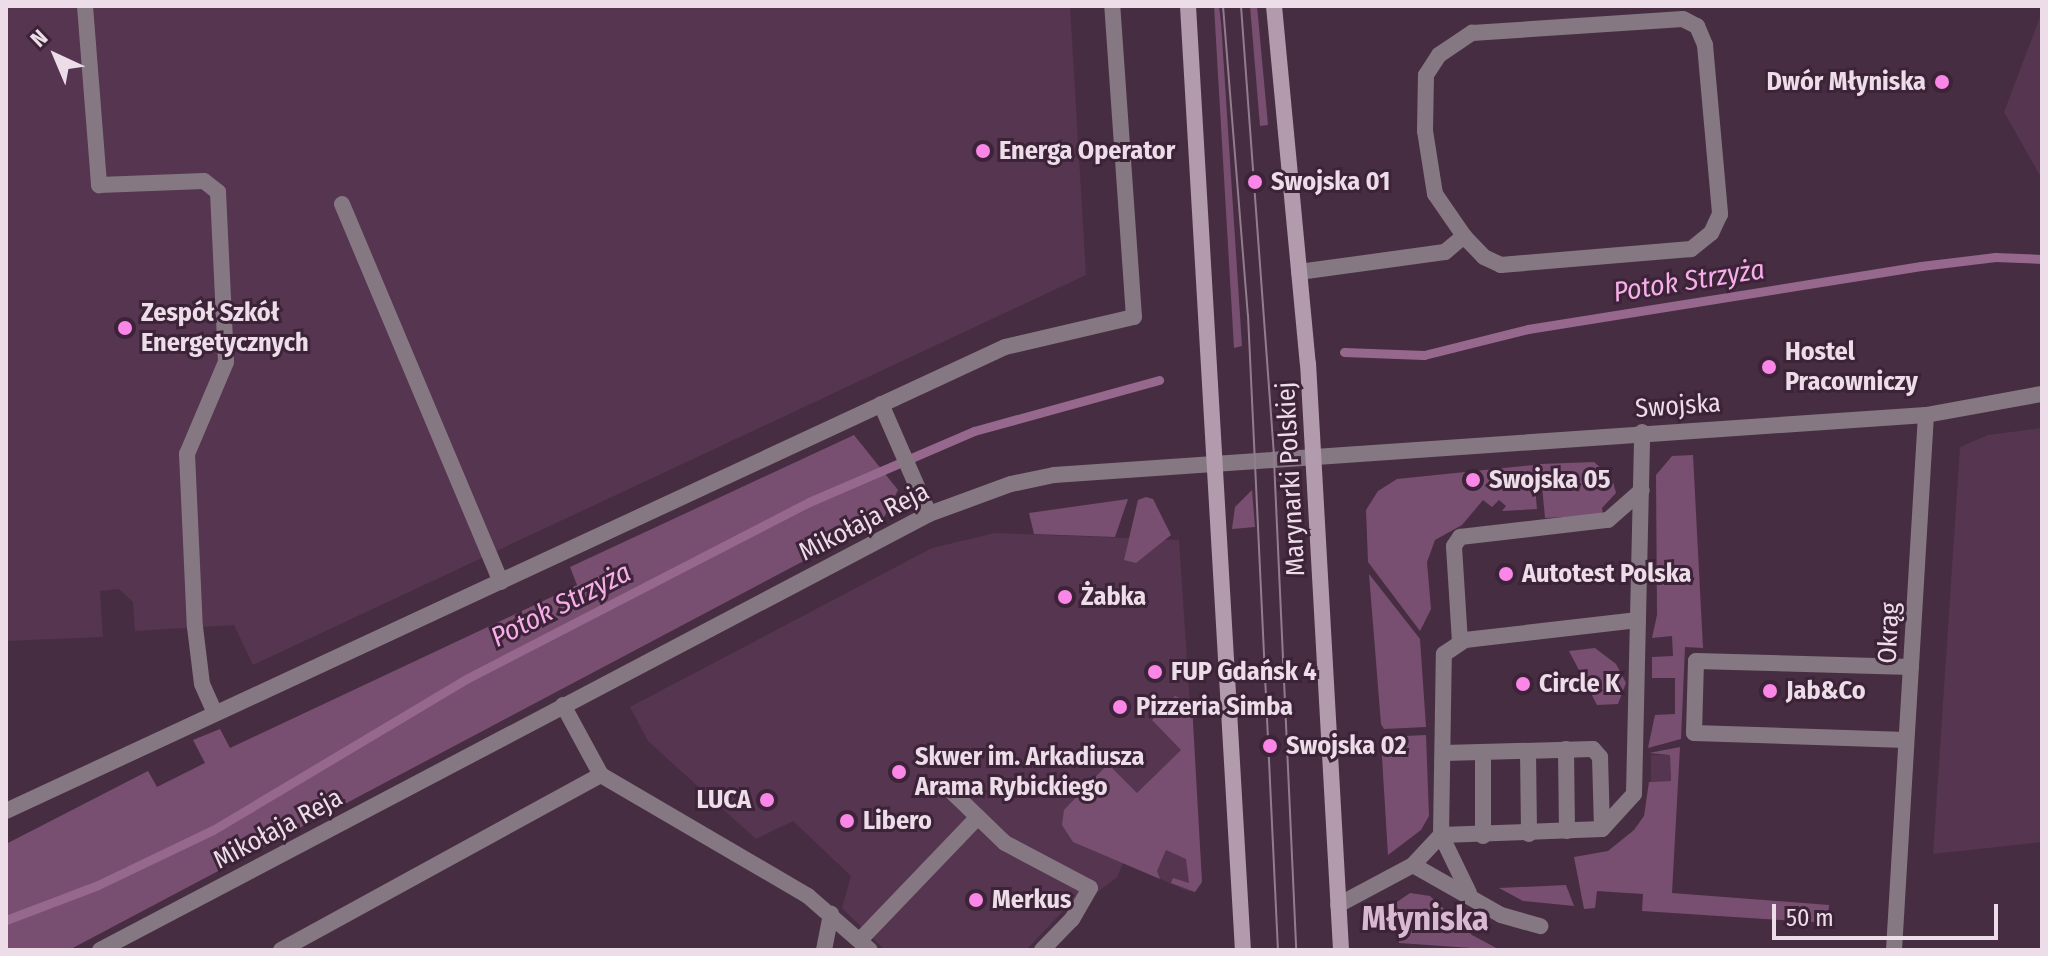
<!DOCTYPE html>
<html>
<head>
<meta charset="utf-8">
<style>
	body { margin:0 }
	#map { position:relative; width:2048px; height:956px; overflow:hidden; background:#472d42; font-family:"Fira Sans Condensed",sans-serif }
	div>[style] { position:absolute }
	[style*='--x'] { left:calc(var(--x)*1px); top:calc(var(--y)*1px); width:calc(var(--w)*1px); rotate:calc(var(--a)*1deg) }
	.built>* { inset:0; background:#55354f }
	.green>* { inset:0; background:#784f70 }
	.stream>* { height:9px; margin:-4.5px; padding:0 4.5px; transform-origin:4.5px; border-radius:4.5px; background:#97688d }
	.lane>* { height:16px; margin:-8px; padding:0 8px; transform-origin:8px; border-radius:8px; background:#857882 }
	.street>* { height:16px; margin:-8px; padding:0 8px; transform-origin:8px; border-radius:8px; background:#857882 }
	.secondary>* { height:16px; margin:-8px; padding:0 8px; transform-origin:8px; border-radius:8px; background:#b19bac }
	.tram>* { height:2px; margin:-1px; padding:0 1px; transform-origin:1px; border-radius:1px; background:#927d8e }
	.dots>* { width:22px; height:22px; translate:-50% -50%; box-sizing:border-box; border:4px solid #3c2338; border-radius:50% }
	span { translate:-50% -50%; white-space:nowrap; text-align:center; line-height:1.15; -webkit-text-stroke:6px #3c2338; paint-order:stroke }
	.poi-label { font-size:26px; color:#eddde9; font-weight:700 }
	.right { translate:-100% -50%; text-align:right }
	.left { translate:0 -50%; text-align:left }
	.street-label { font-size:26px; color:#eddde9 }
	.water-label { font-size:28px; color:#f6afe8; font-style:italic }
	.district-label { font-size:34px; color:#d9b9d2; font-weight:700 }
	.frame { position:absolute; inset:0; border:8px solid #eddde9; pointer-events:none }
	.north { position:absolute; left:16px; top:16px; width:80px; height:80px; -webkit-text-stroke:6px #3c2338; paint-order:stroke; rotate:316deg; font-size:22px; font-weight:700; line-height:32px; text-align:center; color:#eddde9 }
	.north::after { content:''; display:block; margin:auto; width:28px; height:36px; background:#eddde9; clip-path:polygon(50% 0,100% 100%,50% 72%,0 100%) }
	.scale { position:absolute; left:1772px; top:904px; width:226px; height:36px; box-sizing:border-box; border:4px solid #eddde9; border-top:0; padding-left:10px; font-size:24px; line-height:28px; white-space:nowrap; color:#eddde9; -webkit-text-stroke:6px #3c2338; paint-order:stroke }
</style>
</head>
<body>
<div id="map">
	<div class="built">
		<i style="clip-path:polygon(6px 6px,1070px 6px,1086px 275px,253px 665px,234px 625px,135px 631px,133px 602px,119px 589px,100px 591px,103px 637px,6px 641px)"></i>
		<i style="clip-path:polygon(2042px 12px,2042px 179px,2004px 112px)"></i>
		<i style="clip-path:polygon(2042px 428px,2042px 842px,1933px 854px,1960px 447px,1988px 435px)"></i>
		<i style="clip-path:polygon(995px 533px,1179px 540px,1202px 882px,1195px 892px,1188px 891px,1123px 863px,1117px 877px,1078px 907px,1065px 909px,1026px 950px,885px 950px,842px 908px,851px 876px,793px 821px,756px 839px,648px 741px,630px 707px,932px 548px)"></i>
		<i style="clip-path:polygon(1651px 755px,1670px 755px,1671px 781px,1651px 782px)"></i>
	</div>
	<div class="green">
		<i style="clip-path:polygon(1214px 6px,1219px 6px,1221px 22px,1242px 346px,1234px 348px)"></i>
		<i style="clip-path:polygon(1250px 6px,1257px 6px,1268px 125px,1260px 126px)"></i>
		<i style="clip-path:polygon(854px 435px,898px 490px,883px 519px,69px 950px,6px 950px,6px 844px,148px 771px,157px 787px,205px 763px,193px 740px,220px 729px,230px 748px,577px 585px,570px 567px)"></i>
		<i style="clip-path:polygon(1693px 455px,1703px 648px,1685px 647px,1681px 739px,1648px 748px,1655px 715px,1675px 714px,1675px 678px,1652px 678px,1652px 657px,1673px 656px,1672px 636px,1652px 638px,1657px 615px,1656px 475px,1672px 456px)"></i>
		<i style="clip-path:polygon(1594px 462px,1612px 478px,1616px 493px,1602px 508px,1603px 515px,1545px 518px,1540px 464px)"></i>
		<i style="clip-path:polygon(1533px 465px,1537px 509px,1502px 511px,1506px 506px,1499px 500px,1492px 507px,1483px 500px,1462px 525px,1435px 540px,1427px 562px,1431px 609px,1420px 631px,1368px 562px,1366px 510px,1378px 491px,1397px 479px)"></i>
		<i style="clip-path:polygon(1252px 490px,1255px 527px,1232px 529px,1235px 507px)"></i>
		<i style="clip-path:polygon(1146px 497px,1153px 499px,1171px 535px,1136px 563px,1124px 560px,1138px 500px)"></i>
		<i style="clip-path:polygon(1128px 499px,1115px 537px,1034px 534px,1029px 513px)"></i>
		<i style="clip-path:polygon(1369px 574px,1420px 639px,1426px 727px,1384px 729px,1381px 724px)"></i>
		<i style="clip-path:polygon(1595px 648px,1616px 664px,1626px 683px,1618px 704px,1597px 705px,1569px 651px)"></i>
		<i style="clip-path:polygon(1175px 696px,1192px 704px,1202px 882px,1195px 892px,1171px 883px,1173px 878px,1189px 883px,1186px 859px,1166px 850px,1157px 871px,1160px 879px,1073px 842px,1062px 825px,1064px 810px,1108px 764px,1137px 793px,1181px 750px,1152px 720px)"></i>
		<i style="clip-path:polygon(1426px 735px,1429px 816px,1421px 830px,1388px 855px,1381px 741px,1385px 737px)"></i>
		<i style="clip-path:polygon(1680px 747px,1672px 893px,1829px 905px,1828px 923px,1642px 911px,1643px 894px,1597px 891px,1595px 908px,1584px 909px,1574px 857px,1608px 851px,1634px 830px,1644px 816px,1649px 782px,1671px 781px,1670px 755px,1649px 753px)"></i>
		<i style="clip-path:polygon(1566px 885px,1574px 906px,1523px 901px,1499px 888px)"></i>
		<i style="clip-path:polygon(1410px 893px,1430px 896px,1472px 935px,1500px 950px,1399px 943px,1397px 902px)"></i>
	</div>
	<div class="stream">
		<i style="--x:1344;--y:352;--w:80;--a:2.1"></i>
		<i style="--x:1424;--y:355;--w:107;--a:-14"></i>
		<i style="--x:1528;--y:329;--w:398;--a:-9.1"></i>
		<i style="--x:1921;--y:266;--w:75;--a:-6.9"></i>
		<i style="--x:1995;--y:257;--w:47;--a:2.4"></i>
		<i style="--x:6;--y:920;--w:98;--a:-20.8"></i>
		<i style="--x:98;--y:885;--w:127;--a:-25.6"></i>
		<i style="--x:213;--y:830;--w:297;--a:-30.8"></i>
		<i style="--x:468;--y:678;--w:384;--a:-27.3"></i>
		<i style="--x:809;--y:502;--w:180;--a:-23.3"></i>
		<i style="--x:974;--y:431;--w:192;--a:-15.4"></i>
	</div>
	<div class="lane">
		<i style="--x:85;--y:6;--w:180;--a:85.5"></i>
		<i style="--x:99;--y:185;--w:105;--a:-2.2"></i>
		<i style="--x:204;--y:181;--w:18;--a:38"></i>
		<i style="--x:218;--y:192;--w:170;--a:87.3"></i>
		<i style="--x:226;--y:362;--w:100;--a:113"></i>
		<i style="--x:187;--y:454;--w:173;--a:87.4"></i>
		<i style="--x:195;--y:627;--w:57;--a:83"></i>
		<i style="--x:202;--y:684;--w:32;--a:66"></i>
		<i style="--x:342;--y:204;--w:410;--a:67.2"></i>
		<i style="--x:1299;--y:272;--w:147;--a:-7.8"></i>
		<i style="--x:1445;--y:252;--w:25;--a:-40"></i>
		<i style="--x:1464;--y:236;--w:51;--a:-124.6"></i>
		<i style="--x:1435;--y:194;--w:64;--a:-99"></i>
		<i style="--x:1425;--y:131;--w:56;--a:-89"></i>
		<i style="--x:1426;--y:75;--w:24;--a:-57"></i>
		<i style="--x:1439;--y:55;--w:40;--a:-34"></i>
		<i style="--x:1472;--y:33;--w:211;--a:-3.8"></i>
		<i style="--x:1683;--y:19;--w:16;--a:27"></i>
		<i style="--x:1697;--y:26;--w:21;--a:67"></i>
		<i style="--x:1705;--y:45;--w:170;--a:84.9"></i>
		<i style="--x:1720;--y:214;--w:21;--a:115"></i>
		<i style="--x:1711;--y:233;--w:26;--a:141"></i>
		<i style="--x:1691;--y:249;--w:191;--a:175.2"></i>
		<i style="--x:1501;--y:265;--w:19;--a:-155"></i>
		<i style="--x:1484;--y:257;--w:29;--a:-134"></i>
		<i style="--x:881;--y:404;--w:120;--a:66.4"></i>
		<i style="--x:1460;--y:642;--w:96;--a:-93.6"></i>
		<i style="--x:1454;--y:546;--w:11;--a:-56"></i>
		<i style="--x:1460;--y:537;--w:149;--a:-6.6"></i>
		<i style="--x:1608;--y:520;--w:45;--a:-41.4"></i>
		<i style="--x:1906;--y:740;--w:212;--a:-178.1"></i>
		<i style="--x:1694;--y:733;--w:72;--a:-88.4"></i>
		<i style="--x:1696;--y:661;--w:215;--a:1.6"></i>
		<i style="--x:1566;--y:749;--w:82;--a:89.3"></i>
		<i style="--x:1528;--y:751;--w:83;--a:89.3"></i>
		<i style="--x:1483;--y:752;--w:84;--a:90"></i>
		<i style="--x:1444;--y:753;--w:149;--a:-1.5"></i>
		<i style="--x:1593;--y:749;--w:11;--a:49"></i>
		<i style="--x:1600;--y:757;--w:72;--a:88.4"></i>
		<i style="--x:947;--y:787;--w:43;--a:44.1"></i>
		<i style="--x:6;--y:811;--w:1101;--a:-24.91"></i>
		<i style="--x:1005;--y:347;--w:132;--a:-13.1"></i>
		<i style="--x:1134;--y:317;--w:312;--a:-94"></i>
		<i style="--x:1413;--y:865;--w:101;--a:29.6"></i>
		<i style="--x:1501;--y:915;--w:41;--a:15.8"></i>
		<i style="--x:1469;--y:893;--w:64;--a:-115.8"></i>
		<i style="--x:1441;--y:835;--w:161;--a:-2.1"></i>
		<i style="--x:1602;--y:829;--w:47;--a:-47.6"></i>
		<i style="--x:1634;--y:794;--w:362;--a:-88.7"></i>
		<i style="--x:1338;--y:905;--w:85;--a:-28.1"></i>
		<i style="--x:1413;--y:865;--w:41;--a:-47"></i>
		<i style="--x:1441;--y:835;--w:181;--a:-89.1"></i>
		<i style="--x:1444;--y:654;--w:25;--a:-34"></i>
		<i style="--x:1465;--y:640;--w:174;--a:-6.6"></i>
		<i style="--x:860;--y:940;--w:170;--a:-46.2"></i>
		<i style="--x:978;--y:817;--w:37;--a:44"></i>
		<i style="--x:1005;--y:843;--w:96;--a:27.9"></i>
		<i style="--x:1090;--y:888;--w:36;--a:120"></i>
		<i style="--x:1072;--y:919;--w:43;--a:134.1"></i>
	</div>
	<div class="street">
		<i style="--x:563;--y:705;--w:80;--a:61.5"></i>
		<i style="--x:100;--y:950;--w:937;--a:-27.74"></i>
		<i style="--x:929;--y:514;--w:87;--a:-20.1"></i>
		<i style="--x:1011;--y:484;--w:44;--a:-11.8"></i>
		<i style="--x:1054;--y:475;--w:874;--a:-3.94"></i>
		<i style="--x:1926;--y:415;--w:118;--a:-10.3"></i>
		<i style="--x:281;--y:950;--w:365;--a:-28.7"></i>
		<i style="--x:601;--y:775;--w:240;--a:30.3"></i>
		<i style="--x:808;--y:896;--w:82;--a:41.1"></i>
		<i style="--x:824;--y:950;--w:37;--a:-79"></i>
		<i style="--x:1894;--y:950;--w:536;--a:-86.58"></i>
	</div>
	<div class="secondary">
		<i style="--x:1188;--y:6;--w:946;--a:86.67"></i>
		<i style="--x:1274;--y:6;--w:359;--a:84.6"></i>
		<i style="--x:1308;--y:363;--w:588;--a:86.78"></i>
	</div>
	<div class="tram">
		<i style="--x:1223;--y:6;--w:310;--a:85.4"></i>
		<i style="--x:1248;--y:315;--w:636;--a:87.3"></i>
		<i style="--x:1241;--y:6;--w:455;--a:85.8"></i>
		<i style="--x:1274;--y:460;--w:490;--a:87.4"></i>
	</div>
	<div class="dots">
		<i style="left:1942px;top:82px;background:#fa87e7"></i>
		<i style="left:983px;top:151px;background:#fa87e7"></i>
		<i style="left:1255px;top:182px;background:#fa87e7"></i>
		<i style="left:125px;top:328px;background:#fa87e7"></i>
		<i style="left:1769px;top:367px;background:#fa87e7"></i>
		<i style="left:1473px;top:480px;background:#fa87e7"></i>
		<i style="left:1506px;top:574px;background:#fa87e7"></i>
		<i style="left:1065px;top:597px;background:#fa87e7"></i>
		<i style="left:1155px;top:672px;background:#fa87e7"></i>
		<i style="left:1523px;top:684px;background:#fa87e7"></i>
		<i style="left:1770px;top:691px;background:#fa87e7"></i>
		<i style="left:1120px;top:707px;background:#fa87e7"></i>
		<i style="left:1270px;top:746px;background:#fa87e7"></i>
		<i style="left:899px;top:772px;background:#fa87e7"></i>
		<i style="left:767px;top:800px;background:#fa87e7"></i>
		<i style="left:847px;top:821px;background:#fa87e7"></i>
		<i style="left:976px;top:900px;background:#fa87e7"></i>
	</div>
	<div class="poi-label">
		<span class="right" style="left:1926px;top:82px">Dwór Młyniska</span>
		<span class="left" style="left:999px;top:151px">Energa Operator</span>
		<span class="left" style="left:1271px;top:182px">Swojska 01</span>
		<span class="left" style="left:141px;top:328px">Zespół Szkół<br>Energetycznych</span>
		<span class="left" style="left:1785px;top:367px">Hostel<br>Pracowniczy</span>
		<span class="left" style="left:1489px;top:480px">Swojska 05</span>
		<span class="left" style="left:1522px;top:574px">Autotest Polska</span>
		<span class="left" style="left:1081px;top:597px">Żabka</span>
		<span class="left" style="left:1171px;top:672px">FUP Gdańsk 4</span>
		<span class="left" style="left:1539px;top:684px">Circle K</span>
		<span class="left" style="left:1786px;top:691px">Jab&amp;Co</span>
		<span class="left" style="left:1136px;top:707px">Pizzeria Simba</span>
		<span class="left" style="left:1286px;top:746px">Swojska 02</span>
		<span class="left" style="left:915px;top:772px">Skwer im. Arkadiusza<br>Arama Rybickiego</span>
		<span class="right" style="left:751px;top:800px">LUCA</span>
		<span class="left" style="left:863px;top:821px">Libero</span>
		<span class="left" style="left:992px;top:900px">Merkus</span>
	</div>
	<div class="street-label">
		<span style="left:1678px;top:406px;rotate:-4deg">Swojska</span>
		<span style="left:1291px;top:479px;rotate:-93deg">Marynarki Polskiej</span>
		<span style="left:864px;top:522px;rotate:-27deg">Mikołaja Reja</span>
		<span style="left:1889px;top:633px;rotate:-87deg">Okrąg</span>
		<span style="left:278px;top:829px;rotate:-28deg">Mikołaja Reja</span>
	</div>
	<div class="water-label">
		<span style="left:1689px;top:281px;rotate:-9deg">Potok Strzyża</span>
		<span style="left:561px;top:605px;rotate:-27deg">Potok Strzyża</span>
	</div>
	<div class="district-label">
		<span style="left:1425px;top:919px">Młyniska</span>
	</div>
	<div class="frame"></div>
	<div class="north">N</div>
	<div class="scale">50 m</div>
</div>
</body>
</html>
